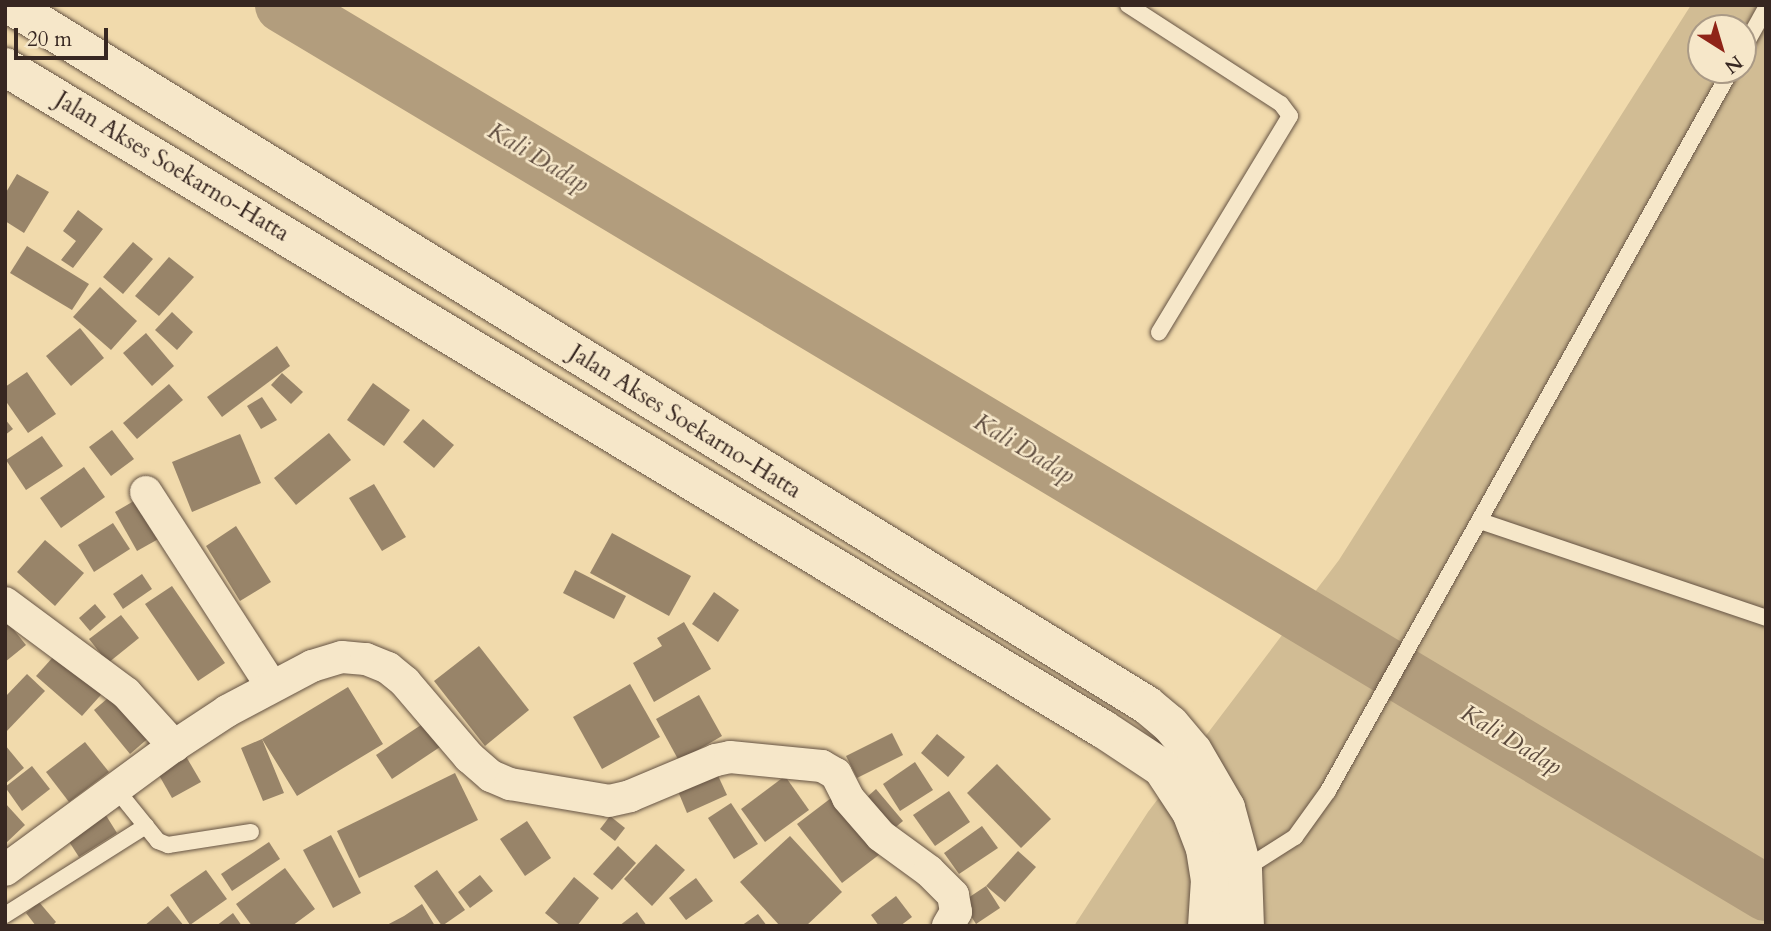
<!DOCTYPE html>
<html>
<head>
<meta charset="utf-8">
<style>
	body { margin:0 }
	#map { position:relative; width:1771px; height:931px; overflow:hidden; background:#f1daac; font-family:Cardo,serif }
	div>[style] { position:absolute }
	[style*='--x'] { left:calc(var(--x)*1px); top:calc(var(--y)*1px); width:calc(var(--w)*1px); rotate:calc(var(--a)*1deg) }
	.green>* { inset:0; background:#d1bc94 }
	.river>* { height:56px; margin:-28px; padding:0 28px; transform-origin:28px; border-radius:28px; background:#b29d7d }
	.building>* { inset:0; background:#988469 }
	.roads { filter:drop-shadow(0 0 2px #665444) drop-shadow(0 0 2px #665444) }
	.lane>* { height:16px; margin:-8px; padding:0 8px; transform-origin:8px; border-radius:8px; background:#f6e7c9 }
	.street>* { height:32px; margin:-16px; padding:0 16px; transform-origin:16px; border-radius:16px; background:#f6e7c9 }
	.secondary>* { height:38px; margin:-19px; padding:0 19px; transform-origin:19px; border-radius:19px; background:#f6e7c9 }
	span { translate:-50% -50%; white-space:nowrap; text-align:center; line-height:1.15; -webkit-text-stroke:5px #f6e7c9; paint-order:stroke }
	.street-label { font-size:23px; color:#372721 }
	.water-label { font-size:24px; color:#5c4a3d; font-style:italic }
	.frame { position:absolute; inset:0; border:7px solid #372721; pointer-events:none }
	.north { position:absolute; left:1687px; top:14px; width:70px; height:70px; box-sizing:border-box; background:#f6e7c9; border:2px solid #aa9a86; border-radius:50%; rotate:143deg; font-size:19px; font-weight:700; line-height:28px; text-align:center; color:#372721 }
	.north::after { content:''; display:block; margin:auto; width:24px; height:32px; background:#8f2418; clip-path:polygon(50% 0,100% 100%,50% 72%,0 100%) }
	.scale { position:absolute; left:14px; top:28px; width:94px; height:32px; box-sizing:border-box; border:4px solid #372721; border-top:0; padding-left:9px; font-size:21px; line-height:24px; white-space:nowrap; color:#372721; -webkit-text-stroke:5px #f6e7c9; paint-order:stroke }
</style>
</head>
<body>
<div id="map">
	<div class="green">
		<i style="clip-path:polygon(evenodd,1691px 5px,1766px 5px,1766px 926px,1074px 926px,1148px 812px,1339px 560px,1691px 5px,1701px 28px,1743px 28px,1743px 70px,1701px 70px,1701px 28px)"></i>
	</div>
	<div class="river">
		<i style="--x:283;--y:5;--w:1729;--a:30.91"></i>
	</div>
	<div class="building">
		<i style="clip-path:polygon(17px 174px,49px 192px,24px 233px,5px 221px,5px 194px)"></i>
		<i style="clip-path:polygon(78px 210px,103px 229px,73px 268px,61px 260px,76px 241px,63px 231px)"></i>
		<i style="clip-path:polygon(133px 242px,153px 259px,123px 294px,103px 277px)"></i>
		<i style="clip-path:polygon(27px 246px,89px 284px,72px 310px,10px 273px)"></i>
		<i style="clip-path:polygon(169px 257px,194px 277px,159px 316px,135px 296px)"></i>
		<i style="clip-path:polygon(100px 287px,137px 321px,111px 350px,73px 317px)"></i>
		<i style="clip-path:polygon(172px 312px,193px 332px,177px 350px,155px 330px)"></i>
		<i style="clip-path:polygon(80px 328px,104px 358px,71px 386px,46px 356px)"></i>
		<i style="clip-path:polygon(146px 333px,174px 366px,152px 386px,123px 353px)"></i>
		<i style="clip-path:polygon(277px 346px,290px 366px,222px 417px,207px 397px)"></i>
		<i style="clip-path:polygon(27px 372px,56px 414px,28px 433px,5px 400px,5px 387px)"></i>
		<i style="clip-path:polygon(282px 373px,303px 392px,291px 404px,271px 385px)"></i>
		<i style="clip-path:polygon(373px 383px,410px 410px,384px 446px,347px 420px)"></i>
		<i style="clip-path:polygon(169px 384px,183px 400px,137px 439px,123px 423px)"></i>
		<i style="clip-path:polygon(262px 397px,277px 420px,261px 429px,247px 406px)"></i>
		<i style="clip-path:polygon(5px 419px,13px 429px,5px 435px)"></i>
		<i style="clip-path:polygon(423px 419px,454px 445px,434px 468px,403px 442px)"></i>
		<i style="clip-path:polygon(112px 430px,134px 459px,111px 476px,89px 447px)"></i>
		<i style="clip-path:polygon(329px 433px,351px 460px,296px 505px,274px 478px)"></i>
		<i style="clip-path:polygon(240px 434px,261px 483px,192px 512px,172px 462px)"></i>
		<i style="clip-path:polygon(42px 436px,63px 466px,26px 490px,6px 460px)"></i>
		<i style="clip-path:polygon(84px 467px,105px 497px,61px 528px,40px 498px)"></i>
		<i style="clip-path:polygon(374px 484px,406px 537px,382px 551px,349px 498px)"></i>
		<i style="clip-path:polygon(139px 498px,162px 537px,137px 551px,115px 512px)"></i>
		<i style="clip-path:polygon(113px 523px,130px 549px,94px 572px,78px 545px)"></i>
		<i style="clip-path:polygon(236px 526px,271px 582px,240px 601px,206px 546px)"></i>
		<i style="clip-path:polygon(612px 533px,691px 576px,669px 616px,590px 573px)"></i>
		<i style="clip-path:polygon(45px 540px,84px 573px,55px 606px,17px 572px)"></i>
		<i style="clip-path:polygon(575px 570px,626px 596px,614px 619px,563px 593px)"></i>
		<i style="clip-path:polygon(142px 574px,152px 589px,123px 609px,113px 594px)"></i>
		<i style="clip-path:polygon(172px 586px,225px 663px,198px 681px,145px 604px)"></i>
		<i style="clip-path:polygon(714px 592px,739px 610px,718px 642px,692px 624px)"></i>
		<i style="clip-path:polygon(95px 604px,106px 617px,90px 631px,79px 618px)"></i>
		<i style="clip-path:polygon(121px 615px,139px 638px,108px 663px,89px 639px)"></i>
		<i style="clip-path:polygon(5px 619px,26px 645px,5px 662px)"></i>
		<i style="clip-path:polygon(684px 622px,711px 669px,654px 702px,633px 663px,662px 646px,657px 638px)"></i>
		<i style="clip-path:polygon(479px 646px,529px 710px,485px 746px,434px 681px)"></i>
		<i style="clip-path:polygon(62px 647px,108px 687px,82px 716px,36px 676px)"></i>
		<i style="clip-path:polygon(27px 674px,45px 691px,5px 733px,5px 697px)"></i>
		<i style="clip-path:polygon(630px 684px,660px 737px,602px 769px,573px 717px)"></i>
		<i style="clip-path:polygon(348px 687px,383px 744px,297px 796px,262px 739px,284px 793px,263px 801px,241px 748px,262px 739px)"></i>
		<i style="clip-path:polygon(115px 692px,152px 735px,130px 754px,94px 710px)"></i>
		<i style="clip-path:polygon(699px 695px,722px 736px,679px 761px,656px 719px)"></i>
		<i style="clip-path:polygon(427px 721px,443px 745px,392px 779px,376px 755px)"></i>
		<i style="clip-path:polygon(892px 733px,903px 755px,857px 778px,846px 756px)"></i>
		<i style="clip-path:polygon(937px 734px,965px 757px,948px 777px,921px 753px)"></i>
		<i style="clip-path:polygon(85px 742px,109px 772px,69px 802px,46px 772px)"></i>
		<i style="clip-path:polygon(5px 745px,24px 768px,5px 784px)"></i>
		<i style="clip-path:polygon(184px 753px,201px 782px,172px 798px,156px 770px)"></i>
		<i style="clip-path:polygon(915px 762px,933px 790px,900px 811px,883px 784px)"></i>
		<i style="clip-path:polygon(997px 764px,1051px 819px,1021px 848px,967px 793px)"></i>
		<i style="clip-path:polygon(32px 766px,50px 789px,22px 811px,5px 787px)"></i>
		<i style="clip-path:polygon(714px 767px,727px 795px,687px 813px,675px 784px)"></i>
		<i style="clip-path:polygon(455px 773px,478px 820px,359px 878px,337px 831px)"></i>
		<i style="clip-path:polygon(785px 776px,809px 810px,765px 842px,741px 809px)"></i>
		<i style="clip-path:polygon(876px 789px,903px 821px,885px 836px,858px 805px)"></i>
		<i style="clip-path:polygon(949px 791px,970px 822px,935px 846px,913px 815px)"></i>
		<i style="clip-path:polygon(839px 792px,884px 851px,842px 883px,797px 824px)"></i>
		<i style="clip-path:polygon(5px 803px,25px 825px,5px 844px)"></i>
		<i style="clip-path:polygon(731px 803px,758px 844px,734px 859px,708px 818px)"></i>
		<i style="clip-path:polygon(102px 809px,117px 833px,79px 857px,64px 834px)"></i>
		<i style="clip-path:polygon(610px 816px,625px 828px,615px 841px,600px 829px)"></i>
		<i style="clip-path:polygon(527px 821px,551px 858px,525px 876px,500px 839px)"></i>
		<i style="clip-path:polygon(982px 826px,998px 848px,959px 874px,944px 853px)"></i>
		<i style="clip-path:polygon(331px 835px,361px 893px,333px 908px,303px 850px)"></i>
		<i style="clip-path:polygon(790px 836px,842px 892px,806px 926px,780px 926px,740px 882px)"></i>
		<i style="clip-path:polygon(269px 842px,280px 859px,232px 891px,221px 874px)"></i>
		<i style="clip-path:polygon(656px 844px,685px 870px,652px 906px,624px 879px)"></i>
		<i style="clip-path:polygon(618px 846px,636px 863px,612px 890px,593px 874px)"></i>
		<i style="clip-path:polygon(1018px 851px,1036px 867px,1005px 902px,986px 886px)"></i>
		<i style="clip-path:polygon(285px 868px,315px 909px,292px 926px,252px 926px,236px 904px)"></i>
		<i style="clip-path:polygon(206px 870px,227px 899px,190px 925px,170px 895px)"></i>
		<i style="clip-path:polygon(437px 870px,465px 910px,442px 926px,414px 886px)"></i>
		<i style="clip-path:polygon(480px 875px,493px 891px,470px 908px,458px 892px)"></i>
		<i style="clip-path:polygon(574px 877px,599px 898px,577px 926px,561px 926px,545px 913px)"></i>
		<i style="clip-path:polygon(696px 878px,713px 901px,686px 920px,669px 898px)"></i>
		<i style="clip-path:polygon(986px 886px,1000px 908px,976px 924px,962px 902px)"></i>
		<i style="clip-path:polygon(896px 896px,912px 917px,900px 926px,879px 926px,871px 915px)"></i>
		<i style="clip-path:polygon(39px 902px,56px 922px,52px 926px,36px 926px,26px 913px)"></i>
		<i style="clip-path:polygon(422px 904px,435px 926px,385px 926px,404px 916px)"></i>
		<i style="clip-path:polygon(168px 906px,184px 926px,144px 926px)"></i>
		<i style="clip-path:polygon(637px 912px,647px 926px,619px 926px)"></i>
		<i style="clip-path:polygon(233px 913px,242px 926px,216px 926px)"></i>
		<i style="clip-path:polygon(758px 914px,767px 926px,741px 926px)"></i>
	</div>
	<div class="roads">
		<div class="lane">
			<i style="--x:1128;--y:5;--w:182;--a:32.9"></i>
			<i style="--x:1281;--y:104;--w:15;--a:53"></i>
			<i style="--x:1290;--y:116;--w:253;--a:121.2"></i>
			<i style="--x:1743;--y:49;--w:47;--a:-60.7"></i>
			<i style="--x:1480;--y:521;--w:302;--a:18.7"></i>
			<i style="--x:116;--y:789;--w:67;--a:51.1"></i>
			<i style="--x:158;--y:841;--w:11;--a:22"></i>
			<i style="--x:168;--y:845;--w:84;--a:-8.9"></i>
			<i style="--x:1243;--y:870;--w:62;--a:-32.4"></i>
			<i style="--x:1295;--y:837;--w:57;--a:-54.3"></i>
			<i style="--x:1328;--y:791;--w:826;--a:-60.8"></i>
			<i style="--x:5;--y:915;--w:167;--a:-32.3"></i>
		</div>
		<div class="street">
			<i style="--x:146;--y:492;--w:230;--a:57.1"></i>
			<i style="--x:5;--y:603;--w:151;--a:36.6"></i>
			<i style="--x:126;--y:693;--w:72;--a:47.8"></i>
			<i style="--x:5;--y:870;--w:210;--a:-36.3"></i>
			<i style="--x:174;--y:746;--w:64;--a:-33.4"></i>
			<i style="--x:227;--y:711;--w:96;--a:-27.9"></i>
			<i style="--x:312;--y:666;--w:31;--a:-17"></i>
			<i style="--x:342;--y:657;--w:24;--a:5"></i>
			<i style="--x:366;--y:659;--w:24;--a:22"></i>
			<i style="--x:388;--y:668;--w:22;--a:39"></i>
			<i style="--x:405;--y:682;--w:99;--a:49.5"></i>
			<i style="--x:469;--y:757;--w:29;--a:41"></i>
			<i style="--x:491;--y:776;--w:21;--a:23"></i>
			<i style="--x:510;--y:784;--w:100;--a:9.7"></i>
			<i style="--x:609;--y:801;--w:22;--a:-13"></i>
			<i style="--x:630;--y:796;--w:93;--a:-22.7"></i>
			<i style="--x:716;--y:760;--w:14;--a:-12"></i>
			<i style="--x:730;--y:757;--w:92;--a:5.6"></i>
			<i style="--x:822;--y:766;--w:16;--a:30"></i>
			<i style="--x:836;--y:774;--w:27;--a:63"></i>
			<i style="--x:848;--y:798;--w:50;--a:49"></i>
			<i style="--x:881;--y:836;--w:59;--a:36.1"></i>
			<i style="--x:929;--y:871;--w:34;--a:45"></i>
			<i style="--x:953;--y:895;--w:17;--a:80"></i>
			<i style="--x:956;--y:912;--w:16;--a:120"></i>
		</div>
		<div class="secondary">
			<i style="--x:10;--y:5;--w:1335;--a:31.62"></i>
			<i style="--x:1147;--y:705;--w:30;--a:40"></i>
			<i style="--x:1170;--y:724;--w:35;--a:50"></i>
			<i style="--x:1193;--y:751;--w:66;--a:59.9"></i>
			<i style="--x:1226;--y:808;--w:64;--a:74.7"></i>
			<i style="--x:1243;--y:870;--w:56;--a:88"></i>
			<i style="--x:5;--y:67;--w:1282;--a:31.09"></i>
			<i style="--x:1103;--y:729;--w:71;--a:33.5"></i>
			<i style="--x:1162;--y:768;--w:53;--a:56.6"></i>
			<i style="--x:1191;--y:812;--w:40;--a:69"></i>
			<i style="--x:1205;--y:849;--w:31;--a:81"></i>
			<i style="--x:1210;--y:880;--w:46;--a:93.7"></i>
		</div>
	</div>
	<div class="street-label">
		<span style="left:172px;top:167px;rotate:31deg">Jalan Akses Soekarno-Hatta</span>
		<span style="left:685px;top:422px;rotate:32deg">Jalan Akses Soekarno-Hatta</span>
	</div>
	<div class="water-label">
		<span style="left:538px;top:158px;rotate:31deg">Kali Dadap</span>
		<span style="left:1024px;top:449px;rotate:31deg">Kali Dadap</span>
		<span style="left:1511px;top:740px;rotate:31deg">Kali Dadap</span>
	</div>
	<div class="frame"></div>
	<div class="north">N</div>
	<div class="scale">20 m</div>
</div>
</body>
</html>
